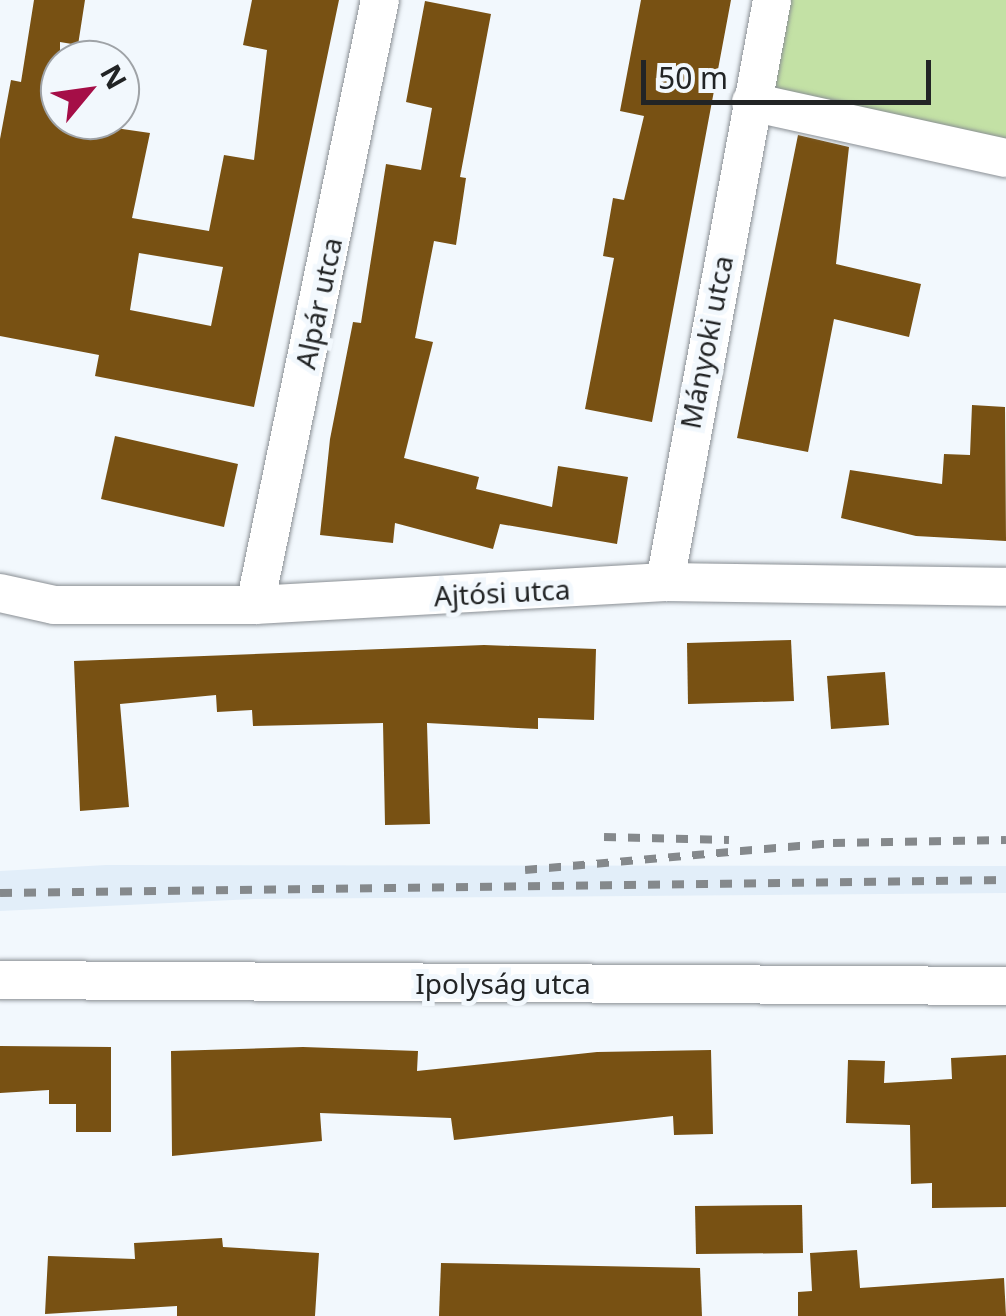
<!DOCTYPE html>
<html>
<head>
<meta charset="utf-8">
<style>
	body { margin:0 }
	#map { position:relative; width:1006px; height:1316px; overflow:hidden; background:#f2f8fd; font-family:"Noto Sans",sans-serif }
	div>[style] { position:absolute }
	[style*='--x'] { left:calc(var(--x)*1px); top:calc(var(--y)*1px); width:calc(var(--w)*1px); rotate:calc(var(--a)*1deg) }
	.built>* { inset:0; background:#e2eef9 }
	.green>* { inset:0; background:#c3e1a5 }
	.building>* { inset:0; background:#785113 }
	.roads { filter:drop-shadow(0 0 2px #8a8f94) drop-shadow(0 0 2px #8a8f94) }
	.street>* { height:38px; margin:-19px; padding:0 19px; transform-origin:19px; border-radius:19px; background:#fff }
	.rail>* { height:8px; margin-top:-4px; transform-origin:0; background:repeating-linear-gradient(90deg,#85898c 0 12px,transparent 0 24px) }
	span { translate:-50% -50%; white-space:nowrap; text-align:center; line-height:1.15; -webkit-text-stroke:10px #f2f8fd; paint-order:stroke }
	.street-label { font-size:28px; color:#222425 }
	.north { position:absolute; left:40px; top:40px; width:100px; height:100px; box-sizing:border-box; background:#f2f8fd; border:2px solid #9fa3a7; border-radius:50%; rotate:61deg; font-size:28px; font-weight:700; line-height:40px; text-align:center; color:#222425 }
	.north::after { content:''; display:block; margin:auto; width:35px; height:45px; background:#a50e47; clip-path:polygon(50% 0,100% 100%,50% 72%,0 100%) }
	.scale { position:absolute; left:641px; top:60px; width:290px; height:45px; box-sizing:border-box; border:5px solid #222425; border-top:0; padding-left:12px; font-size:30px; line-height:35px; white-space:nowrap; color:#222425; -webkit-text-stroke:8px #f2f8fd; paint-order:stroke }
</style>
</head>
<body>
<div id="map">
	<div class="built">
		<i style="clip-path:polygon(106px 865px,1006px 866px,1006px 893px,254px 899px,0 911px,0 871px)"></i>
	</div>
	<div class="green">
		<i style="clip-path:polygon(772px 0,1006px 0,1006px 158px,751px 102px)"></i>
	</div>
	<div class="building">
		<i style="clip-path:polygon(evenodd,34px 0,85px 0,78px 45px,60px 42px,60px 120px,150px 133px,132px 218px,209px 231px,224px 155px,254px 160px,267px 50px,243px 45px,252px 0,339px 0,254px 407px,95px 376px,99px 355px,0 336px,0 139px,11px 80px,21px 82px,34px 0,139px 253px,223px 267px,211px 326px,130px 310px,139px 253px)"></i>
		<i style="clip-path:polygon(641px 0,731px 0,652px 422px,585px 409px,614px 258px,603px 256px,613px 198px,624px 200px,644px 116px,620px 111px)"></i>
		<i style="clip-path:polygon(425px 1px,491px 14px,460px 177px,466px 178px,456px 245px,434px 241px,415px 338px,433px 342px,404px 458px,479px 477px,476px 489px,552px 507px,558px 466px,628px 477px,617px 544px,500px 524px,493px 549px,395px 523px,393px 543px,320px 535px,330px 439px,353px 322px,361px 323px,386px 164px,421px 170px,432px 108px,406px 102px)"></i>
		<i style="clip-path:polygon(798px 135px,849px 147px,836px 264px,921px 284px,909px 337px,834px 319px,808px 452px,737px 438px)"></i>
		<i style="clip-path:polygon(972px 405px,1005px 407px,1006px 541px,916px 536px,841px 518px,850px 470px,942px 484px,944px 454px,970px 455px)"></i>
		<i style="clip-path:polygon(115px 436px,238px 464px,224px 527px,101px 499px)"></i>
		<i style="clip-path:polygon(791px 640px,794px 701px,688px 704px,687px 643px)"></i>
		<i style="clip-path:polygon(484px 645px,596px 649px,594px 720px,538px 718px,538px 729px,427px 723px,430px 824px,385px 825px,383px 723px,253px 726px,252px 710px,217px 712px,216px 695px,120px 704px,129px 807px,80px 811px,74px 661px)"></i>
		<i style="clip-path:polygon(885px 672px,889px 725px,831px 729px,827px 676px)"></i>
		<i style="clip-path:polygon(0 1046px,111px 1047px,111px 1132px,76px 1132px,76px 1104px,49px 1104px,49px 1090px,0 1093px)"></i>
		<i style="clip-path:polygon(303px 1047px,418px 1051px,417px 1071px,597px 1052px,711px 1050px,713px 1134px,674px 1135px,673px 1116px,454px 1140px,451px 1118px,320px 1113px,322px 1141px,172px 1156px,171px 1051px)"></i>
		<i style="clip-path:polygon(1006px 1055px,1006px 1207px,932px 1208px,932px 1183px,911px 1184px,910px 1125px,846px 1123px,848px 1060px,885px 1061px,884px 1083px,952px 1079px,951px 1058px)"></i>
		<i style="clip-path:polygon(802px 1205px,803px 1253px,696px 1254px,695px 1206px)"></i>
		<i style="clip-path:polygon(222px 1238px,223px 1247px,319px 1253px,315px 1316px,177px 1316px,177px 1306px,45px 1314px,48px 1256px,135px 1259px,134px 1243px)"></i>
		<i style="clip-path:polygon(857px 1250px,860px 1288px,1004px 1278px,1006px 1316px,798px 1316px,798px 1292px,812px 1291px,810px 1253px)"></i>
		<i style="clip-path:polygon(441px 1263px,700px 1268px,702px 1316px,439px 1316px)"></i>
	</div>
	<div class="roads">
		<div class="street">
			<i style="--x:751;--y:102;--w:261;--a:12.4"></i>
			<i style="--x:665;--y:582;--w:592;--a:-79.58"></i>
			<i style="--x:0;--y:593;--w:55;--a:12.5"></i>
			<i style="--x:54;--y:605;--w:201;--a:0"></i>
			<i style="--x:255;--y:605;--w:411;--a:-3.2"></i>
			<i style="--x:665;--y:582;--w:341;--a:0.8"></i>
			<i style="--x:255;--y:605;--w:618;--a:-78.33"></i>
			<i style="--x:0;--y:980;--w:1006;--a:0.34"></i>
		</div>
	</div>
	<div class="rail">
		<i style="--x:604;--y:837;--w:125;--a:1.4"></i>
		<i style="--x:525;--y:870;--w:309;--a:-5"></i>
		<i style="--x:833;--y:843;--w:173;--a:-1"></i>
		<i style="--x:0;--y:893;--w:1006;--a:-0.74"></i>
	</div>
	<div class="street-label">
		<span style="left:318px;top:303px;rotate:-78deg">Alpár utca</span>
		<span style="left:706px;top:342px;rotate:-79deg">Mányoki utca</span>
		<span style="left:502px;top:592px;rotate:-3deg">Ajtósi utca</span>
		<span style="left:503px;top:983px">Ipolyság utca</span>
	</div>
	<div class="north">N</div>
	<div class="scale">50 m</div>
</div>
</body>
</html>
